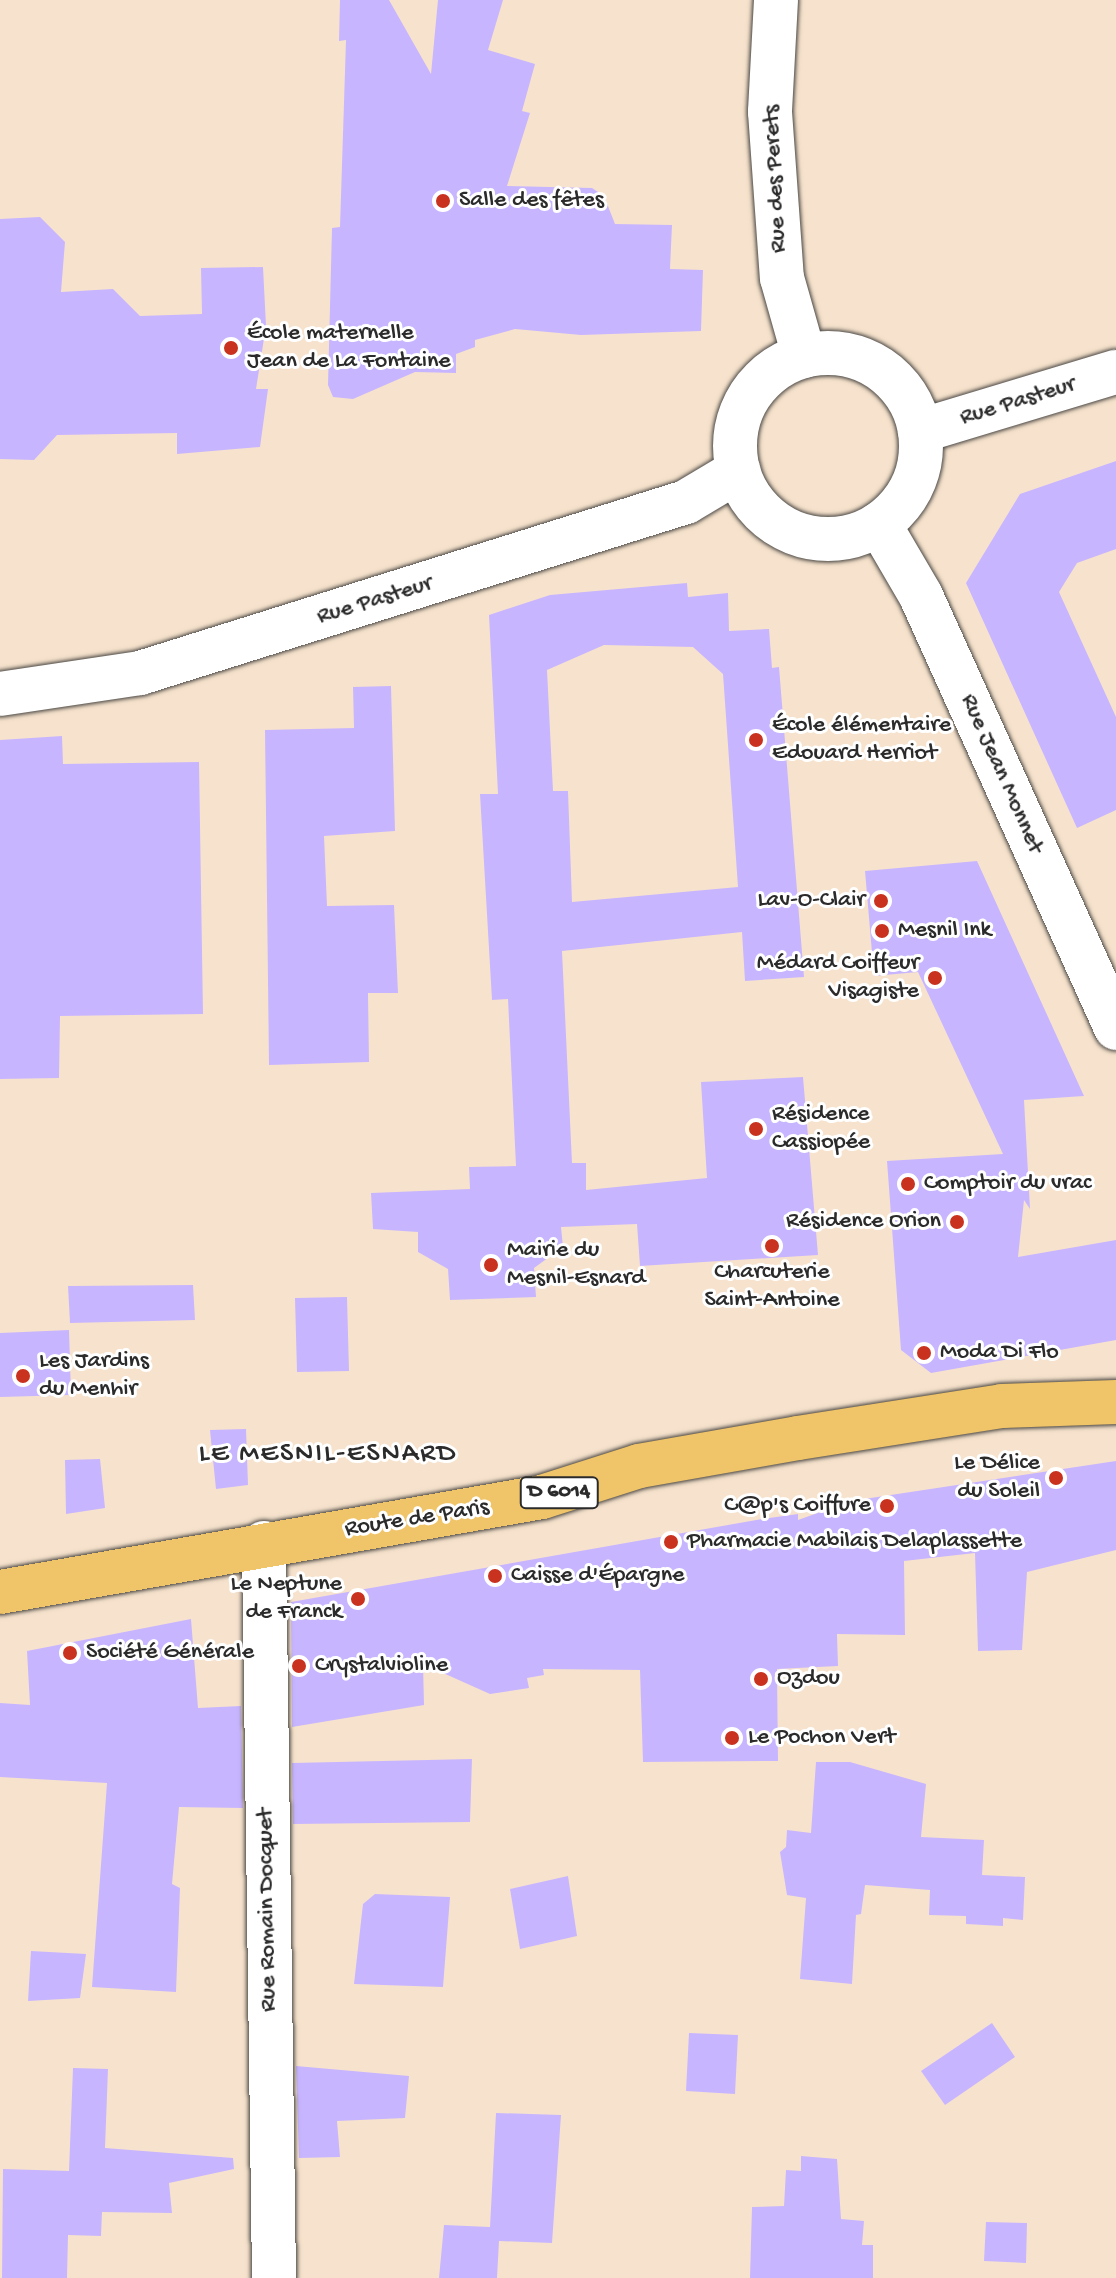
<!DOCTYPE html>
<html>
<head>
<meta charset="utf-8">
<style>
	body { margin:0 }
	#map { position:relative; width:1116px; height:2278px; overflow:hidden; background:#f7e3cd; font-family:"Gochi Hand",sans-serif }
	div>[style] { position:absolute }
	[style*='--x'] { left:calc(var(--x)*1px); top:calc(var(--y)*1px); width:calc(var(--w)*1px); rotate:calc(var(--a)*1deg) }
	.building>* { inset:0; background:#c8b5ff }
	.roads { filter:drop-shadow(0 0 2px #4a4743) drop-shadow(0 0 2px #4a4743) }
	.minor>* { height:44px; margin:-22px; padding:0 22px; transform-origin:22px; border-radius:22px; background:#fff }
	.minor>.ring { margin:-22px; padding:0; box-sizing:content-box; background:none; border:44px solid #fff; border-radius:50% }
	.primary>* { height:44px; margin:-22px; padding:0 22px; transform-origin:22px; border-radius:22px; background:#f0c469 }
	.dots>* { width:22px; height:22px; translate:-50% -50%; box-sizing:border-box; border:4px solid #fff; border-radius:50% }
	span { translate:-50% -50%; white-space:nowrap; text-align:center; line-height:1.15; -webkit-text-stroke:6px #fff; paint-order:stroke }
	.shield-label span { padding:2px 6px; background:#fff; border:2px solid; border-radius:6px; -webkit-text-stroke-width:0 }
	.shield-label { font-size:22px; color:#2b2b2b; font-weight:700 }
	.street-label { font-size:24px; color:#2b2b2b }
	.poi-label { font-size:24px; color:#2b2b2b }
	.left { translate:0 -50%; text-align:left }
	.right { translate:-100% -50%; text-align:right }
	.quarter-label { font-size:28px; color:#2b2b2b; letter-spacing:2px }
</style>
</head>
<body>
<div id="map">
	<div class="building">
		<i style="clip-path:polygon(340px 0,389px 0,431px 74px,438px 0,503px 0,488px 50px,535px 64px,522px 111px,530px 113px,507px 186px,592px 188px,604px 196px,615px 224px,672px 225px,670px 269px,703px 270px,701px 331px,581px 335px,515px 329px,475px 340px,475px 347px,456px 354px,456px 373px,415px 372px,353px 399px,333px 397px,328px 385px,332px 228px,340px 227px,346px 40px,339px 41px)"></i>
		<i style="clip-path:polygon(40px 217px,65px 242px,61px 292px,113px 289px,140px 316px,202px 314px,201px 268px,263px 267px,266px 326px,256px 389px,268px 389px,260px 447px,177px 454px,177px 433px,57px 435px,34px 460px,0 459px,0 219px)"></i>
		<i style="clip-path:polygon(1116px 461px,1116px 549px,1077px 563px,1059px 592px,1116px 717px,1116px 810px,1077px 828px,966px 583px,1020px 494px)"></i>
		<i style="clip-path:polygon(evenodd,687px 583px,688px 597px,728px 593px,729px 631px,769px 629px,772px 668px,779px 667px,804px 977px,745px 981px,742px 932px,562px 951px,572px 1163px,586px 1163px,586px 1190px,707px 1178px,701px 1082px,803px 1077px,818px 1255px,640px 1266px,637px 1224px,561px 1227px,563px 1247px,534px 1268px,536px 1297px,450px 1300px,448px 1269px,418px 1252px,418px 1232px,373px 1229px,371px 1193px,470px 1189px,469px 1167px,516px 1166px,508px 999px,492px 1000px,480px 794px,498px 794px,489px 615px,550px 595px,687px 583px,604px 645px,693px 647px,723px 674px,738px 887px,572px 902px,568px 791px,553px 791px,547px 670px,604px 645px)"></i>
		<i style="clip-path:polygon(391px 686px,395px 831px,324px 836px,327px 906px,394px 905px,398px 993px,368px 993px,369px 1062px,269px 1065px,265px 730px,354px 728px,353px 687px)"></i>
		<i style="clip-path:polygon(62px 736px,63px 764px,199px 762px,203px 1014px,60px 1016px,59px 1078px,0 1079px,0 740px)"></i>
		<i style="clip-path:polygon(977px 861px,1084px 1096px,1024px 1100px,1030px 1209px,1024px 1200px,1018px 1257px,1116px 1240px,1116px 1340px,931px 1373px,901px 1350px,887px 1161px,1003px 1154px,918px 972px,874px 976px,865px 871px)"></i>
		<i style="clip-path:polygon(193px 1285px,195px 1320px,70px 1323px,68px 1286px)"></i>
		<i style="clip-path:polygon(347px 1297px,349px 1371px,297px 1372px,295px 1298px)"></i>
		<i style="clip-path:polygon(69px 1330px,71px 1395px,0 1397px,0 1333px)"></i>
		<i style="clip-path:polygon(246px 1429px,248px 1485px,216px 1489px,210px 1430px)"></i>
		<i style="clip-path:polygon(100px 1459px,105px 1508px,66px 1514px,65px 1460px)"></i>
		<i style="clip-path:polygon(1116px 1461px,1116px 1550px,1027px 1572px,1022px 1650px,978px 1651px,975px 1553px,904px 1561px,905px 1635px,837px 1634px,838px 1666px,777px 1669px,778px 1761px,643px 1762px,640px 1670px,543px 1669px,544px 1675px,527px 1678px,529px 1688px,490px 1694px,423px 1664px,424px 1705px,292px 1727px,291px 1602px,762px 1519px,798px 1514px,798px 1520px,851px 1501px)"></i>
		<i style="clip-path:polygon(191px 1619px,198px 1708px,241px 1706px,243px 1808px,179px 1807px,172px 1884px,180px 1888px,176px 1992px,92px 1987px,107px 1783px,0 1777px,0 1703px,30px 1705px,27px 1651px)"></i>
		<i style="clip-path:polygon(472px 1759px,470px 1822px,293px 1824px,292px 1763px)"></i>
		<i style="clip-path:polygon(816px 1762px,850px 1762px,926px 1784px,921px 1837px,984px 1840px,982px 1875px,1025px 1877px,1023px 1920px,1003px 1918px,1003px 1926px,966px 1924px,966px 1916px,929px 1915px,930px 1890px,865px 1885px,861px 1914px,856px 1915px,852px 1984px,800px 1979px,806px 1898px,787px 1895px,780px 1852px,786px 1847px,787px 1830px,811px 1833px)"></i>
		<i style="clip-path:polygon(568px 1876px,577px 1936px,520px 1949px,510px 1889px)"></i>
		<i style="clip-path:polygon(375px 1894px,450px 1897px,443px 1987px,354px 1984px,363px 1904px)"></i>
		<i style="clip-path:polygon(31px 1951px,86px 1954px,80px 1998px,28px 2001px)"></i>
		<i style="clip-path:polygon(992px 2023px,1015px 2057px,945px 2105px,921px 2071px)"></i>
		<i style="clip-path:polygon(689px 2033px,738px 2035px,735px 2094px,686px 2091px)"></i>
		<i style="clip-path:polygon(296px 2066px,409px 2076px,405px 2118px,337px 2121px,340px 2157px,299px 2158px)"></i>
		<i style="clip-path:polygon(73px 2068px,108px 2069px,105px 2148px,233px 2158px,234px 2169px,169px 2183px,172px 2213px,102px 2212px,101px 2236px,68px 2235px,67px 2278px,2px 2278px,3px 2169px,69px 2171px)"></i>
		<i style="clip-path:polygon(496px 2113px,561px 2115px,552px 2243px,499px 2241px,497px 2278px,439px 2278px,444px 2225px,490px 2227px)"></i>
		<i style="clip-path:polygon(801px 2156px,837px 2159px,841px 2219px,864px 2221px,862px 2245px,873px 2245px,873px 2278px,750px 2278px,752px 2207px,784px 2206px,786px 2170px,801px 2171px)"></i>
		<i style="clip-path:polygon(986px 2222px,1027px 2223px,1026px 2263px,984px 2261px)"></i>
	</div>
	<div class="roads">
		<div class="minor">
			<i style="--x:776;--y:0;--w:112;--a:93.1"></i>
			<i style="--x:770;--y:112;--w:166;--a:85.9"></i>
			<i style="--x:782;--y:278;--w:81;--a:74.2"></i>
			<i class="ring" style="left:735px;top:353px;width:142px;height:142px"></i>
			<i style="--x:920;--y:431;--w:205;--a:-16.8"></i>
			<i style="--x:879;--y:524;--w:83;--a:59.7"></i>
			<i style="--x:921;--y:596;--w:474;--a:65.7"></i>
			<i style="--x:0;--y:694;--w:142;--a:-8.5"></i>
			<i style="--x:140;--y:673;--w:572;--a:-17.39"></i>
			<i style="--x:686;--y:502;--w:61;--a:-30.8"></i>
			<i style="--x:264;--y:1543;--w:735;--a:89.22"></i>
		</div>
		<div class="primary">
			<i style="--x:0;--y:1592;--w:550;--a:-9.94"></i>
			<i style="--x:542;--y:1497;--w:102;--a:-17.7"></i>
			<i style="--x:639;--y:1466;--w:161;--a:-10"></i>
			<i style="--x:798;--y:1438;--w:206;--a:-8.9"></i>
			<i style="--x:1002;--y:1406;--w:114;--a:-2"></i>
		</div>
	</div>
	<div class="dots">
		<i style="left:443px;top:201px;background:#c8321e"></i>
		<i style="left:231px;top:348px;background:#c8321e"></i>
		<i style="left:756px;top:740px;background:#c8321e"></i>
		<i style="left:881px;top:901px;background:#c8321e"></i>
		<i style="left:882px;top:931px;background:#c8321e"></i>
		<i style="left:935px;top:978px;background:#c8321e"></i>
		<i style="left:756px;top:1129px;background:#c8321e"></i>
		<i style="left:908px;top:1184px;background:#c8321e"></i>
		<i style="left:957px;top:1222px;background:#c8321e"></i>
		<i style="left:772px;top:1246px;background:#c8321e"></i>
		<i style="left:491px;top:1265px;background:#c8321e"></i>
		<i style="left:924px;top:1353px;background:#c8321e"></i>
		<i style="left:23px;top:1376px;background:#c8321e"></i>
		<i style="left:1056px;top:1478px;background:#c8321e"></i>
		<i style="left:887px;top:1506px;background:#c8321e"></i>
		<i style="left:671px;top:1542px;background:#c8321e"></i>
		<i style="left:495px;top:1576px;background:#c8321e"></i>
		<i style="left:358px;top:1599px;background:#c8321e"></i>
		<i style="left:70px;top:1653px;background:#c8321e"></i>
		<i style="left:299px;top:1666px;background:#c8321e"></i>
		<i style="left:761px;top:1679px;background:#c8321e"></i>
		<i style="left:732px;top:1738px;background:#c8321e"></i>
	</div>
	<div class="shield-label">
		<span style="left:559px;top:1493px">D 6014</span>
	</div>
	<div class="street-label">
		<span style="left:776px;top:179px;rotate:-93deg">Rue des Perets</span>
		<span style="left:1018px;top:402px;rotate:-17deg">Rue Pasteur</span>
		<span style="left:375px;top:601px;rotate:-17deg">Rue Pasteur</span>
		<span style="left:1001px;top:774px;rotate:66deg">Rue Jean Monnet</span>
		<span style="left:417px;top:1519px;rotate:-9deg">Route de Paris</span>
		<span style="left:268px;top:1910px;rotate:-91deg">Rue Romain Docquet</span>
	</div>
	<div class="poi-label">
		<span class="left" style="left:459px;top:201px">Salle des fêtes</span>
		<span class="left" style="left:247px;top:348px">École maternelle<br>Jean de La Fontaine</span>
		<span class="left" style="left:772px;top:740px">École élémentaire<br>Edouard Herriot</span>
		<span class="right" style="left:865px;top:901px">Lav-O-Clair</span>
		<span class="left" style="left:898px;top:931px">Mesnil Ink</span>
		<span class="right" style="left:919px;top:978px">Médard Coiffeur<br>Visagiste</span>
		<span class="left" style="left:772px;top:1129px">Résidence<br>Cassiopée</span>
		<span class="left" style="left:924px;top:1184px">Comptoir du vrac</span>
		<span class="right" style="left:941px;top:1222px">Résidence Orion</span>
		<span class="left" style="left:507px;top:1265px">Mairie du<br>Mesnil-Esnard</span>
		<span style="left:772px;top:1287px">Charcuterie<br>Saint-Antoine</span>
		<span class="left" style="left:940px;top:1353px">Moda Di Flo</span>
		<span class="left" style="left:39px;top:1376px">Les Jardins<br>du Menhir</span>
		<span class="right" style="left:1040px;top:1478px">Le Délice<br>du Soleil</span>
		<span class="right" style="left:871px;top:1506px">C@p's Coiffure</span>
		<span class="left" style="left:687px;top:1542px">Pharmacie Mabilais Delaplassette</span>
		<span class="left" style="left:511px;top:1576px">Caisse d'Épargne</span>
		<span class="right" style="left:342px;top:1599px">Le Neptune<br>de Franck</span>
		<span class="left" style="left:86px;top:1653px">Société Générale</span>
		<span class="left" style="left:315px;top:1666px">Crystalvioline</span>
		<span class="left" style="left:777px;top:1679px">Ozdou</span>
		<span class="left" style="left:748px;top:1738px">Le Pochon Vert</span>
	</div>
	<div class="quarter-label">
		<span style="left:328px;top:1455px">LE MESNIL-ESNARD</span>
	</div>
</div>
</body>
</html>
